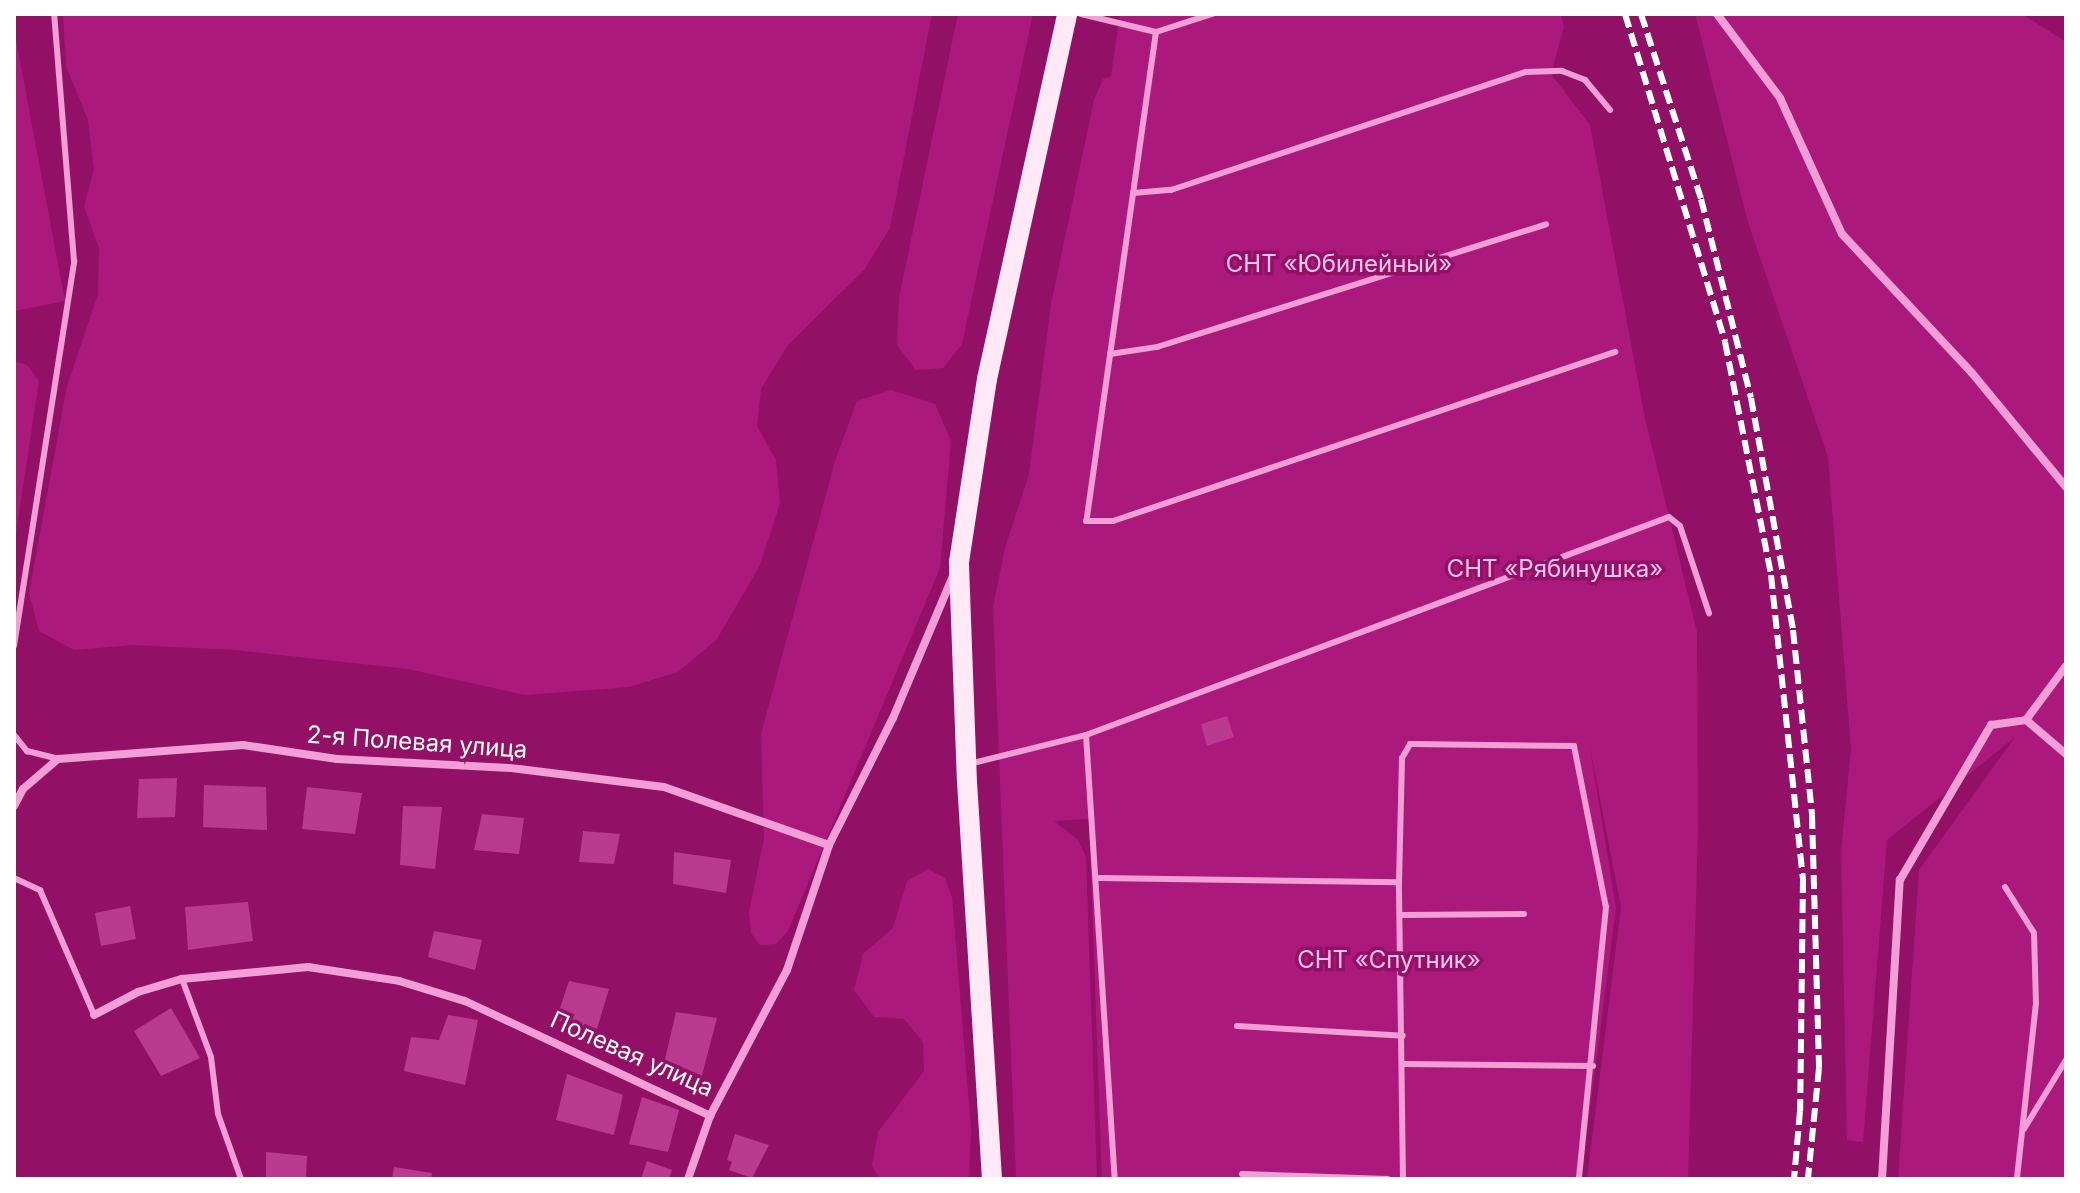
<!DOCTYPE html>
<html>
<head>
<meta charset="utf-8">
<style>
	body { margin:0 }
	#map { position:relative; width:2080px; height:1193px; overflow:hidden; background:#921166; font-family:Inter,sans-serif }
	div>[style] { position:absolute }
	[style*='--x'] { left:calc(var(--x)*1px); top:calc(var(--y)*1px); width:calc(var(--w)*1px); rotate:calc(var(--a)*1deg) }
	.green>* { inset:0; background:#ac197c }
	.building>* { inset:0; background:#ba3a90 }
	.service>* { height:6px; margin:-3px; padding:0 3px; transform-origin:3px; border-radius:3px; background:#f29ed7 }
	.minor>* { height:8px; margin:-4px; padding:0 4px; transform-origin:4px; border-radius:4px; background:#f29ed7 }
	.primary>* { height:20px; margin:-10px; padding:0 10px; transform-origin:10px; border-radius:10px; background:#ffe9f7 }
	.rail>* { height:6px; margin-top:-3px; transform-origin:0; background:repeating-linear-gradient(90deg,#fff 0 14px,transparent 0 20px) }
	span { translate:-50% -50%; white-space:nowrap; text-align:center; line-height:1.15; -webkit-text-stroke:7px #921166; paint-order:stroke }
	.park-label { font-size:24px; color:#fdc5eb }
	.street-label { font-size:24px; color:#fff }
	.frame { position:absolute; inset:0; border:16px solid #fff; pointer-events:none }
</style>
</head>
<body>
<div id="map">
	<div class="green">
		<i style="clip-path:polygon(63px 14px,932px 14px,890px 228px,864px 270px,788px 345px,761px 389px,757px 426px,776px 460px,780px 503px,760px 565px,717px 639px,678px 672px,629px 687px,525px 695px,408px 669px,236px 650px,133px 645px,74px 650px,39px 631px,29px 593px,67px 386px,98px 294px,99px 248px,84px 206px,94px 170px,88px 120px,66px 66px)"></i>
		<i style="clip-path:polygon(958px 14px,1033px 14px,962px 344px,943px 368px,916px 370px,897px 345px,899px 298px)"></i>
		<i style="clip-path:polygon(1120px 14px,1561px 14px,1564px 27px,1551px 74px,1590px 125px,1645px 418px,1697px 632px,1698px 828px,1688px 1179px,1587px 1179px,1621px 907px,1589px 742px,1616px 908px,1581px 1179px,1102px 1179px,1089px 819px,1054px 821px,1078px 840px,1086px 857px,1097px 1179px,1016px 1179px,993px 607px,1005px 548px,1029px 474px,1051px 304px,1094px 100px,1103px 79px,1111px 76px)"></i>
		<i style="clip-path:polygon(1695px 14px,2022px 14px,2066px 42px,2066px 1179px,1898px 1179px,1919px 870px,2015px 737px,1887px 840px,1863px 1142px,1847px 1140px,1841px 852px,1851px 749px,1828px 457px,1748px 222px)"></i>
		<i style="clip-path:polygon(14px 29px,65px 301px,14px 311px)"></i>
		<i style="clip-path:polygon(14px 361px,27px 365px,39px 381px,14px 546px)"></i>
		<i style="clip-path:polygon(891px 390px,935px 404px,951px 441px,940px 568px,788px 931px,776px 944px,760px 945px,751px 933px,749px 912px,764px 839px,761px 734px,835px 461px,857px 401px)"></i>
		<i style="clip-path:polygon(928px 869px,945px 878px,952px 897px,971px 1129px,969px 1179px,880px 1179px,872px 1166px,878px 1132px,924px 1071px,923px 1042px,904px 1019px,874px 1017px,854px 990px,863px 954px,893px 928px,907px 881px)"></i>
	</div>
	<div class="building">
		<i style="clip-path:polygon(1227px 716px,1234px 737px,1207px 746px,1201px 724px)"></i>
		<i style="clip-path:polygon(177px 778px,175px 817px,137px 818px,139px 779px)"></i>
		<i style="clip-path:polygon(204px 785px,266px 787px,267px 830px,203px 827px)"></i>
		<i style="clip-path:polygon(307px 787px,362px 793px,355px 834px,302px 829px)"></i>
		<i style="clip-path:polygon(403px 806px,442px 807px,435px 869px,400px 865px)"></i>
		<i style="clip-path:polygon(482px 814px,524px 818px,519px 854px,474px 850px)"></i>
		<i style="clip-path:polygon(583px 831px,620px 834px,614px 864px,579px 862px)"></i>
		<i style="clip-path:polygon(674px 852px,731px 860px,726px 893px,673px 884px)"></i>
		<i style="clip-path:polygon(248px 902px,253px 941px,188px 950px,185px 907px)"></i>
		<i style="clip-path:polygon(130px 906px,136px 939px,101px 946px,95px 913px)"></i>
		<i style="clip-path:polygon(434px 931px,482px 940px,475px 970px,428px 957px)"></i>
		<i style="clip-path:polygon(569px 981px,609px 989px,596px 1032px,556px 1020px)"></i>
		<i style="clip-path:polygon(171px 1008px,200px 1058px,161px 1076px,134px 1031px)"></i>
		<i style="clip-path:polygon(676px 1012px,717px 1018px,701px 1079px,663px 1068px)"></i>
		<i style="clip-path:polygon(448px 1015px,478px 1020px,465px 1085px,404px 1071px,411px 1037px,439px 1040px)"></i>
		<i style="clip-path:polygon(567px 1074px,623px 1095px,614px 1135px,556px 1120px)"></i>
		<i style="clip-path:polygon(642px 1097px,679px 1110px,668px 1152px,629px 1144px)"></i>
		<i style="clip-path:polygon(735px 1134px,769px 1145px,752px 1178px,729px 1170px,732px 1162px,727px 1160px)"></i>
		<i style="clip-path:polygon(266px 1152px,307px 1156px,306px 1179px,266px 1179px)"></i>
		<i style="clip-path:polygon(647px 1161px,672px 1170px,669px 1179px,641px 1179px)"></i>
		<i style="clip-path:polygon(394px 1167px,432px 1173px,431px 1179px,392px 1179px)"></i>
	</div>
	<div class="service">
		<i style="--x:1081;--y:14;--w:77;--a:13.5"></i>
		<i style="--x:1156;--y:32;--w:59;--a:-17.8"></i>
		<i style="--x:1156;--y:32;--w:494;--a:98.1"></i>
		<i style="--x:1086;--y:521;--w:27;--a:0"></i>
		<i style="--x:1113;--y:521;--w:530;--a:-18.61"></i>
		<i style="--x:1133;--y:193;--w:38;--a:-5"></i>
		<i style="--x:1171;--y:190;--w:374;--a:-18.4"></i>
		<i style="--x:1526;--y:72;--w:36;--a:-2"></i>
		<i style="--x:1562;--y:71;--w:25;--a:21"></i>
		<i style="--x:1585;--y:80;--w:39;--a:50"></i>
		<i style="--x:1110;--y:354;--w:48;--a:-8.5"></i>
		<i style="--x:1157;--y:347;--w:408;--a:-17.5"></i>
		<i style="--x:14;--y:646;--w:390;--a:-81.1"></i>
		<i style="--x:74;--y:261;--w:248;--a:-94.6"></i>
		<i style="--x:14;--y:735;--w:21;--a:51"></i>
		<i style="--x:27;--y:751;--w:32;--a:14"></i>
		<i style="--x:1086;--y:735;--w:445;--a:86.3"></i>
		<i style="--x:969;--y:764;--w:121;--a:-13.9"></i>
		<i style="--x:1086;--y:735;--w:622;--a:-20.5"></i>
		<i style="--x:1669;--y:517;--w:14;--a:39"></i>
		<i style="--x:1680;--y:526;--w:92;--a:71.6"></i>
		<i style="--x:14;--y:878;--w:29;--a:25"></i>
		<i style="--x:40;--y:890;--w:136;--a:66.6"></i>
		<i style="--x:1099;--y:878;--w:300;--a:0.8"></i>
		<i style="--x:2005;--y:887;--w:54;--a:57.8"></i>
		<i style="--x:2034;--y:933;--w:70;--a:88.4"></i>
		<i style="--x:2036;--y:1003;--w:177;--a:96.2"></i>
		<i style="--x:1403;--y:915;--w:121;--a:-0.5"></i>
		<i style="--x:182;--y:979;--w:83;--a:69.6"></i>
		<i style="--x:211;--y:1057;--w:57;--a:83"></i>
		<i style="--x:218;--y:1114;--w:69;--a:70.5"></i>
		<i style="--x:1237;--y:1026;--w:166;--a:3.4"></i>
		<i style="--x:1403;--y:1064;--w:190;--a:0.6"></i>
		<i style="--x:2024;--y:1129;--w:81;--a:-58.7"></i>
		<i style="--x:1242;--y:1174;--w:146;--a:2"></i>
		<i style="--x:1403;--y:1179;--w:297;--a:-90.8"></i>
		<i style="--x:1399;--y:882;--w:124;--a:-88.6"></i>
		<i style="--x:1402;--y:758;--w:16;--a:-60"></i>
		<i style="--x:1410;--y:744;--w:164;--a:0.7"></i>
		<i style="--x:1574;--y:746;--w:164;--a:78.8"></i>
		<i style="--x:1606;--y:907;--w:273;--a:95.7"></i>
	</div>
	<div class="minor">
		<i style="--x:1717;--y:14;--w:105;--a:53.1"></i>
		<i style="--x:1780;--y:98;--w:149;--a:65.5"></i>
		<i style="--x:1842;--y:234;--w:190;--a:46.9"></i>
		<i style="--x:1972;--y:373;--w:148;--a:50.5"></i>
		<i style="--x:2026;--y:720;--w:67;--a:-53.5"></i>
		<i style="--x:14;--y:806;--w:19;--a:-62"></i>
		<i style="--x:23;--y:789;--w:46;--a:-40.6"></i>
		<i style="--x:58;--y:759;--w:186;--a:-4.3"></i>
		<i style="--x:243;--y:745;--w:95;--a:8.5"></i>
		<i style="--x:337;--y:759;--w:174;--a:3"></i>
		<i style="--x:511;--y:768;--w:154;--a:7.1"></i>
		<i style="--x:664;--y:787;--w:175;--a:19.4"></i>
		<i style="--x:94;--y:1015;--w:50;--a:-27.6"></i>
		<i style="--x:138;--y:992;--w:46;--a:-16.5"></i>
		<i style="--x:182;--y:979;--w:127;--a:-5.4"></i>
		<i style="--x:308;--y:967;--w:92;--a:8.7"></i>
		<i style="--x:399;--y:981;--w:69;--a:16.9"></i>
		<i style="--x:465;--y:1001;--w:271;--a:25.1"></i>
		<i style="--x:710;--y:1116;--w:165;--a:-62.2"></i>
		<i style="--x:787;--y:970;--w:132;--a:-71.4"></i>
		<i style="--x:829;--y:845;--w:142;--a:-63.3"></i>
		<i style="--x:893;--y:718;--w:154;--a:-67.1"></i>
		<i style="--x:688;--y:1179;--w:67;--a:-70.8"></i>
		<i style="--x:1882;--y:1179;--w:300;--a:-86.6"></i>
		<i style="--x:1900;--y:880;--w:180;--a:-59.6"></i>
		<i style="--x:1991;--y:725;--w:35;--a:-8"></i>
		<i style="--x:2026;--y:720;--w:52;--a:40.4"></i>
	</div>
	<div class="primary">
		<i style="--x:992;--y:1179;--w:397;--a:-93.6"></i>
		<i style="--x:967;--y:783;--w:221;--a:-92.1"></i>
		<i style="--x:959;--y:562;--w:185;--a:-81.3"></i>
		<i style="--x:987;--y:379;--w:374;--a:-77.6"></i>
	</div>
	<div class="rail">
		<i style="--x:1625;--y:14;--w:343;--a:73"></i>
		<i style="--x:1725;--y:342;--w:237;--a:78.8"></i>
		<i style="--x:1771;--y:575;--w:306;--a:84"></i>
		<i style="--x:1803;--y:879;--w:232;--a:90.7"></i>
		<i style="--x:1800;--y:1111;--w:68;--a:95"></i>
		<i style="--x:1641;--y:14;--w:194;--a:72"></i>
		<i style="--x:1701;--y:199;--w:205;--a:75.9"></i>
		<i style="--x:1751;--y:398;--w:236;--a:79.7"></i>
		<i style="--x:1793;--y:630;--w:186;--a:84.1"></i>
		<i style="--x:1812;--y:815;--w:253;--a:88.4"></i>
		<i style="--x:1819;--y:1068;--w:112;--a:95.7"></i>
	</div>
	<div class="park-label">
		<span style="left:1339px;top:264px">СНТ «Юбилейный»</span>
		<span style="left:1555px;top:569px">СНТ «Рябинушка»</span>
		<span style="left:1389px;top:960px">СНТ «Спутник»</span>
	</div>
	<div class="street-label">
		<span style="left:417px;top:742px;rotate:4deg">2-я Полевая улица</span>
		<span style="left:632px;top:1054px;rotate:24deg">Полевая улица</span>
	</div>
	<div class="frame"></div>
</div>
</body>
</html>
